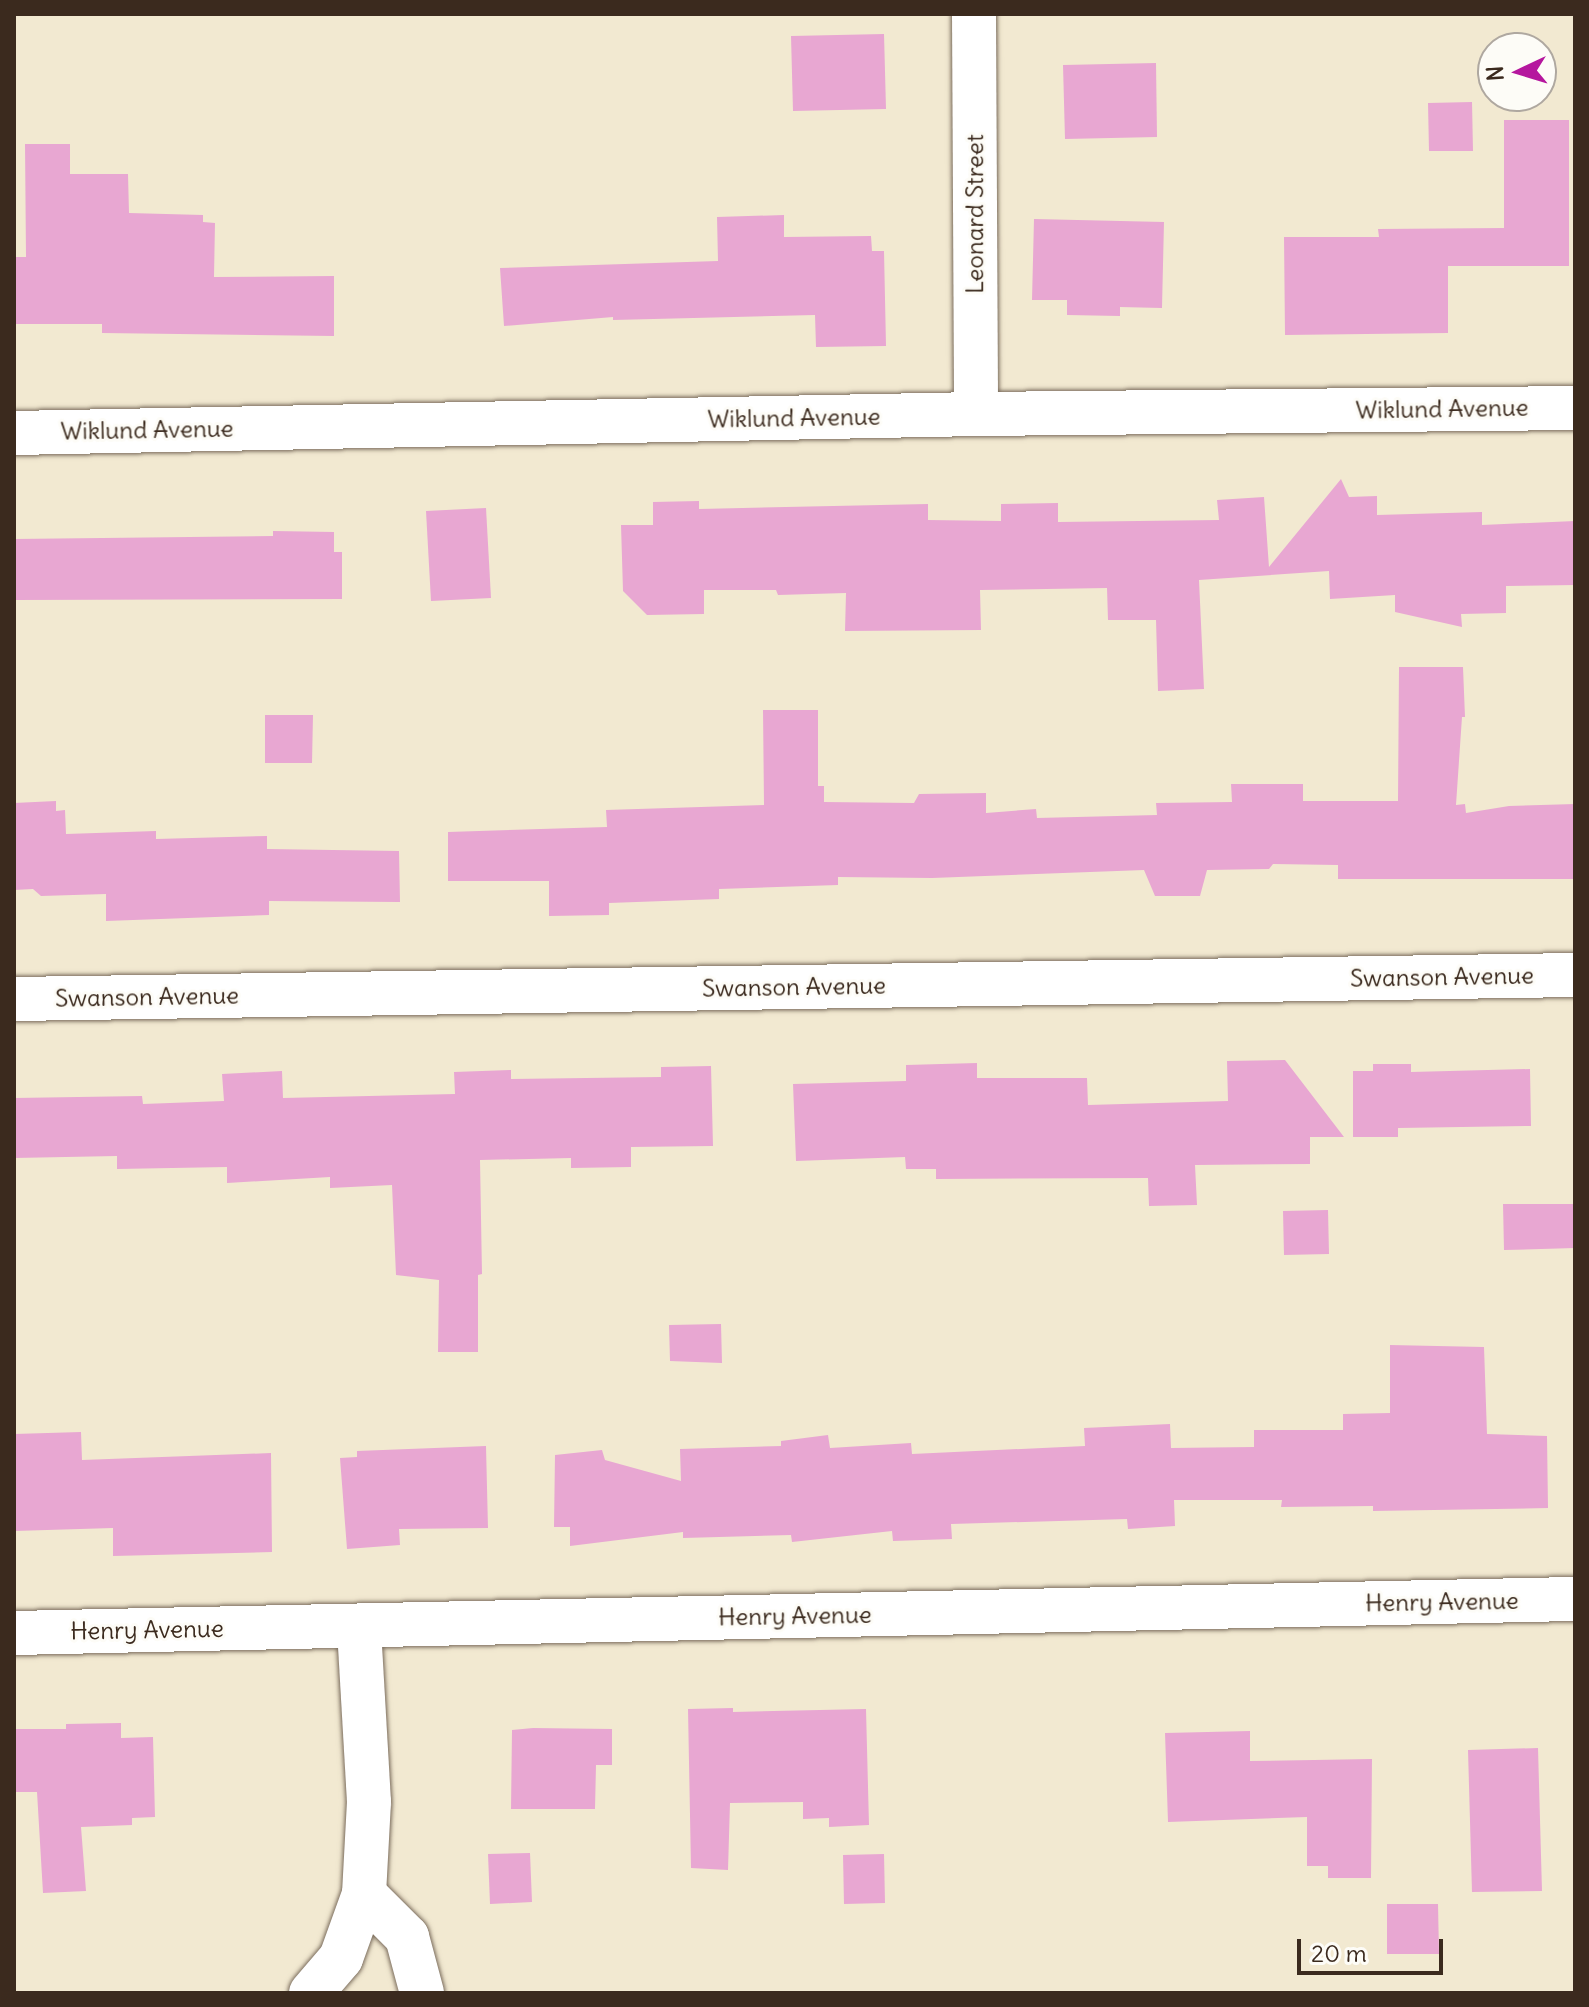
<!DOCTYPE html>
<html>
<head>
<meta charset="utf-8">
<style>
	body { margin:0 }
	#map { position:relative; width:1589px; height:2007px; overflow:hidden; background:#f2e9d1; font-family:Delius,sans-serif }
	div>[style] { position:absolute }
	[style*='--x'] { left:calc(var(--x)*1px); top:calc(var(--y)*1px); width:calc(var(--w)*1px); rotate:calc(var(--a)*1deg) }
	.building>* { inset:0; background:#e8a7d2 }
	.roads { filter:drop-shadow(0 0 2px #7b6d5d) drop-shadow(0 0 2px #7b6d5d) }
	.minor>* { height:44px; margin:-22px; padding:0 22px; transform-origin:22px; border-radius:22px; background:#fff }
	span { translate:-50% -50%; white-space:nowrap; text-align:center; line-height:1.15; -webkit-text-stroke:6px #fdfcf7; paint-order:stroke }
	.street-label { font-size:24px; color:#3b2a1e }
	.frame { position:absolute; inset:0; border:16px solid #3b2a1e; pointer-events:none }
	.north { position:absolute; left:1477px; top:32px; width:80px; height:80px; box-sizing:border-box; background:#fdfcf7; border:2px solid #afa8a0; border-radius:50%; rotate:266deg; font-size:22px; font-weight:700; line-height:32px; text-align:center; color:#3b2a1e }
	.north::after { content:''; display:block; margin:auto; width:28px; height:36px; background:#b5179e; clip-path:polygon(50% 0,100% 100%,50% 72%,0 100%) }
	.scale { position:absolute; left:1297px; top:1939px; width:146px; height:36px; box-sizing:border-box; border:4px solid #3b2a1e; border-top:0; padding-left:10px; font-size:24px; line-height:28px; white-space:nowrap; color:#3b2a1e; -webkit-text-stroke:6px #fdfcf7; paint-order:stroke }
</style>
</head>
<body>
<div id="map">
	<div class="building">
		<i style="clip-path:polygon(884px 34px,886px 109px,793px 111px,791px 36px)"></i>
		<i style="clip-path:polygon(1156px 63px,1157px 137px,1065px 139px,1063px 65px)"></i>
		<i style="clip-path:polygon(1472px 102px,1473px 151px,1429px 151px,1428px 103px)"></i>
		<i style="clip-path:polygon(1504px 120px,1569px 120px,1569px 266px,1448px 266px,1448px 333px,1285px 335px,1284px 237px,1379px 237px,1378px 229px,1504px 228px)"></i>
		<i style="clip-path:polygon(25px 144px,70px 144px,70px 174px,128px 174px,129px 213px,203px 215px,203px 222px,215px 223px,214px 277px,334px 276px,334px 336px,102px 333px,102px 324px,14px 324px,14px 257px,26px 257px)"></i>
		<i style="clip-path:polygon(784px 215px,784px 237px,871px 236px,872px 251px,884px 251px,886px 346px,816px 347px,815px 315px,613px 320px,613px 317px,504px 326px,500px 268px,718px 261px,717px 217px)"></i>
		<i style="clip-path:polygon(1034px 219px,1164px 222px,1162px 308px,1120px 307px,1120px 316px,1067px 315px,1067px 300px,1032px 300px)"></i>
		<i style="clip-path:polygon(1341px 479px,1349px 497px,1377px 496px,1377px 515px,1482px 512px,1482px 525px,1575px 521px,1575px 585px,1506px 586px,1506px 613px,1461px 614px,1462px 627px,1395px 612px,1395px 595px,1330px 599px,1329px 571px,1199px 580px,1204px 689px,1158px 691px,1156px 620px,1108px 620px,1107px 588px,980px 590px,981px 630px,845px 631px,846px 593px,778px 595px,776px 590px,704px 590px,704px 614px,647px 615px,623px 591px,621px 525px,653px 525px,653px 502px,699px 501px,699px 509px,928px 504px,928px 520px,1001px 521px,1001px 504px,1058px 503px,1058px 522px,1219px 520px,1217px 500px,1264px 497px,1269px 567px)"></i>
		<i style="clip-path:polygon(486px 508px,491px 598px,431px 601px,426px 511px)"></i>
		<i style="clip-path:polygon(273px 531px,334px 532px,334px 552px,342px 552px,342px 599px,14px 600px,14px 539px,273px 536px)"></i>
		<i style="clip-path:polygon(1399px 667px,1463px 667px,1465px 717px,1462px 717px,1456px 805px,1465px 804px,1466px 813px,1509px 806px,1575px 804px,1575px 879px,1338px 879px,1338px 865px,1273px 864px,1269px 869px,1207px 870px,1200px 896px,1155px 896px,1144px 870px,932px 878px,838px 877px,838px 885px,719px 889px,719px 899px,609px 903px,609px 915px,549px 916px,549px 881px,448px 881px,448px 832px,607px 827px,606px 810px,764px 805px,763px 710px,818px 710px,818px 786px,824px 786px,824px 802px,914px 803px,919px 794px,986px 793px,986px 813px,1036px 809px,1037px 818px,1157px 815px,1156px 803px,1232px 802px,1231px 784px,1303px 784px,1303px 801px,1398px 801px)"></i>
		<i style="clip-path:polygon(265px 715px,313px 715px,312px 763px,265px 763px)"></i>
		<i style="clip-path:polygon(56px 801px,56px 811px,65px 810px,66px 834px,156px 831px,156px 839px,267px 836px,267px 849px,399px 851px,400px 902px,269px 901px,269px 915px,106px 921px,106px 894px,41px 896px,33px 889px,14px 890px,14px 803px)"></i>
		<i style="clip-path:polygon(1285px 1060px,1344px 1137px,1310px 1137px,1310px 1164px,1195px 1165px,1197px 1205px,1149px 1206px,1148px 1178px,936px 1179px,936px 1169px,906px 1169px,905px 1157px,796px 1161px,793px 1084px,906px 1081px,906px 1065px,977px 1063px,977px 1078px,1087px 1078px,1088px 1105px,1228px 1101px,1227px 1061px)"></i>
		<i style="clip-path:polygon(1373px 1064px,1411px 1064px,1411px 1072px,1530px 1069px,1531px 1126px,1398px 1128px,1398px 1137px,1353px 1137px,1353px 1071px,1373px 1071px)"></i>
		<i style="clip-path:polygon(711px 1066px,713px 1146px,631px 1147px,631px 1167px,571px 1168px,571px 1158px,480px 1160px,482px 1274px,478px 1275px,478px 1352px,438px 1352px,439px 1280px,396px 1275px,392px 1185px,330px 1188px,330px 1177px,227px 1183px,227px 1167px,117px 1169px,117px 1156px,14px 1158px,14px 1098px,142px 1096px,143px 1104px,224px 1101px,222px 1074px,282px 1071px,283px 1098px,455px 1094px,454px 1072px,511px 1070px,511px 1079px,661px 1077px,661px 1067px)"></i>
		<i style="clip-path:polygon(1503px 1204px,1575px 1204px,1575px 1248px,1504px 1250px)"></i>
		<i style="clip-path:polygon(1328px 1210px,1329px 1254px,1284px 1255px,1283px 1211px)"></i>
		<i style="clip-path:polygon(721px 1324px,722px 1363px,670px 1361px,669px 1325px)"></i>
		<i style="clip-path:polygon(1390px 1345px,1484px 1347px,1487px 1434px,1547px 1436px,1548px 1508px,1373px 1511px,1373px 1506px,1281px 1507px,1282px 1500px,1174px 1500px,1175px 1526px,1128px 1529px,1127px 1519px,951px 1524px,952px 1539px,893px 1541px,892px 1531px,792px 1542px,791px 1535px,683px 1538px,683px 1532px,570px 1546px,570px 1527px,554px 1527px,555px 1455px,602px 1450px,605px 1460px,681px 1481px,680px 1449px,781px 1446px,781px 1441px,828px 1435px,830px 1448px,911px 1443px,912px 1454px,1085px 1446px,1084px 1428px,1170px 1424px,1171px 1448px,1254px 1447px,1254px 1430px,1343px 1430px,1343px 1414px,1390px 1413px)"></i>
		<i style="clip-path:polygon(81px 1432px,82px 1460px,271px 1453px,272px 1552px,113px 1556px,113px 1528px,14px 1531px,14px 1434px)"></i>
		<i style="clip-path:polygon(486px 1446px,488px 1528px,399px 1529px,400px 1545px,347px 1549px,340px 1458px,357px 1457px,357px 1451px)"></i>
		<i style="clip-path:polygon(733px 1708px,733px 1712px,866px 1709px,869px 1825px,829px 1827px,829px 1818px,803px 1819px,803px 1802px,730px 1803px,728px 1870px,691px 1868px,688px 1709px)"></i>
		<i style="clip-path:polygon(121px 1723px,121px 1738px,153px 1737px,155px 1817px,132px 1818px,132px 1825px,81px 1827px,86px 1891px,43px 1893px,37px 1792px,14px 1792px,14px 1729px,66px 1729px,66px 1724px)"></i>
		<i style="clip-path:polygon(533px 1728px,612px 1729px,612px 1765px,596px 1765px,595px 1809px,511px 1809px,512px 1730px)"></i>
		<i style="clip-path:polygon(1250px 1731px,1250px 1761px,1372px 1759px,1371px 1878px,1328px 1878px,1328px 1866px,1307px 1866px,1307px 1817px,1168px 1822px,1165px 1733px)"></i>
		<i style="clip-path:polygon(1538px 1748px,1542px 1891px,1472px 1892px,1468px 1750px)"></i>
		<i style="clip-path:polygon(530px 1853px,532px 1902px,490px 1904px,488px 1854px)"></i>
		<i style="clip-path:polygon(884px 1854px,885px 1903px,844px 1904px,843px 1855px)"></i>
		<i style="clip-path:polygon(1387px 1904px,1438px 1904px,1439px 1954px,1387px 1954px)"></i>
	</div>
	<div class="roads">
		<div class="minor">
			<i style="--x:974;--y:14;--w:400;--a:89.7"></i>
			<i style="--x:14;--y:433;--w:962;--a:-1.13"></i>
			<i style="--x:976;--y:414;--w:599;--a:-0.57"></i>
			<i style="--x:14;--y:999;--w:1561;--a:-0.88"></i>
			<i style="--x:14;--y:1633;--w:1561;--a:-1.25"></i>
			<i style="--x:364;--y:1894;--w:61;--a:45"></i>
			<i style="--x:407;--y:1937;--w:58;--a:75"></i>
			<i style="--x:311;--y:1993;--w:46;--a:-49.4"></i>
			<i style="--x:341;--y:1958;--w:68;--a:-70.2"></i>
			<i style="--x:364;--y:1894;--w:92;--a:-86.9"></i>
			<i style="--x:369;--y:1802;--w:176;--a:-93.3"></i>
		</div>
	</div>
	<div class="street-label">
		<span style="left:975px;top:214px;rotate:-90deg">Leonard Street</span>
		<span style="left:1442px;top:409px;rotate:-1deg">Wiklund Avenue</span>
		<span style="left:794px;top:418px;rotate:-1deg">Wiklund Avenue</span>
		<span style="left:147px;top:430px;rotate:-1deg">Wiklund Avenue</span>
		<span style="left:1442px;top:977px;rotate:-1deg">Swanson Avenue</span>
		<span style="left:794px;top:987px;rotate:-1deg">Swanson Avenue</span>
		<span style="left:147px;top:997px;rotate:-1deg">Swanson Avenue</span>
		<span style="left:1442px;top:1602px;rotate:-1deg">Henry Avenue</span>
		<span style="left:795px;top:1616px;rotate:-1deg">Henry Avenue</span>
		<span style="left:147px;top:1630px;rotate:-1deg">Henry Avenue</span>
	</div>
	<div class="frame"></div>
	<div class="north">N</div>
	<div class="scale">20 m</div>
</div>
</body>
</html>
